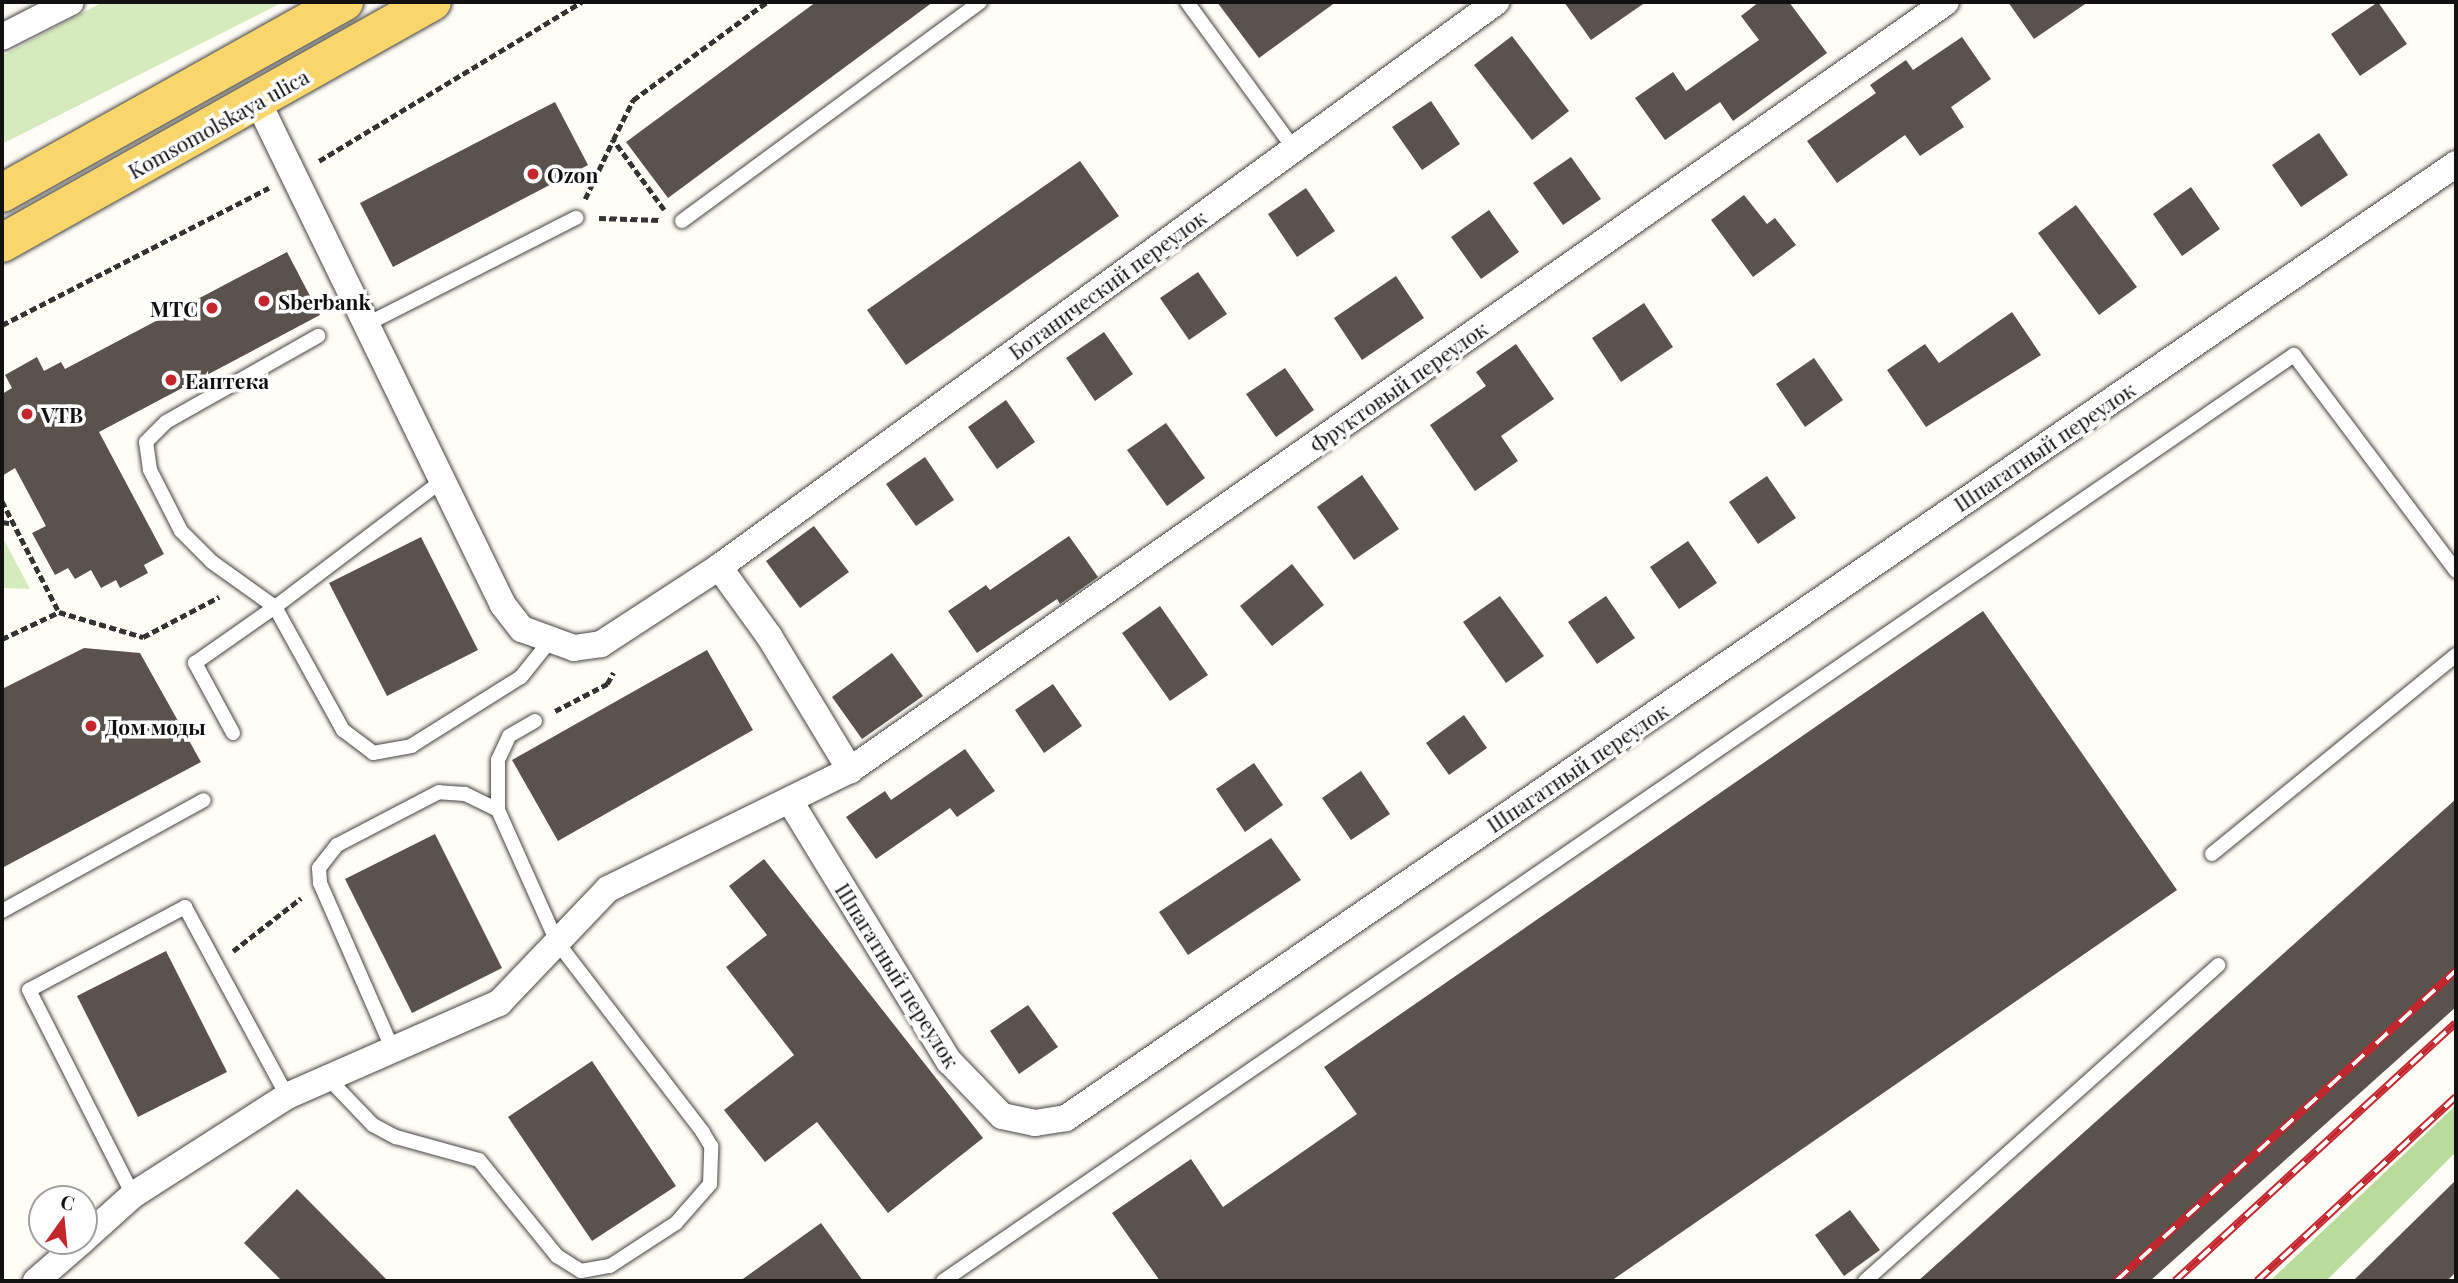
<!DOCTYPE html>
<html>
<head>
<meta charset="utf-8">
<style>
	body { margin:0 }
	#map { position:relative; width:2458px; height:1283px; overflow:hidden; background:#fffdf5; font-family:"Playfair Display",serif }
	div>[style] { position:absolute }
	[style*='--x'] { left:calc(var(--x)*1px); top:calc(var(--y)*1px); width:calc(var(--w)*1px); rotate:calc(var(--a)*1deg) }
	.green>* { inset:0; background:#d5ebbd }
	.forest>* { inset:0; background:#b9dc9c }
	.building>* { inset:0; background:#5a524d }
	.path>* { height:4.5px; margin-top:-2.25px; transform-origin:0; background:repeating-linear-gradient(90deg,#333 0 7px,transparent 0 10.5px) }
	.roads { filter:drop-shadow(0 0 2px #444) drop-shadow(0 0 2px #444) }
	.service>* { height:14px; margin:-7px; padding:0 7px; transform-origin:7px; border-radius:7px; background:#fff }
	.minor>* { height:26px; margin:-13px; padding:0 13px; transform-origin:13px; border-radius:13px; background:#fff }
	.primary>* { height:38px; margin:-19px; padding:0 19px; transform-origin:19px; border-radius:19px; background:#f9d66b }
	.rail>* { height:8px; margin-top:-4px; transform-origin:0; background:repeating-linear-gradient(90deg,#fff 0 16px,#c4262e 0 32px); box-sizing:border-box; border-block:2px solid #c4262e }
	.dots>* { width:19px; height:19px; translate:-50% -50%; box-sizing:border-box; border:4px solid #fff; border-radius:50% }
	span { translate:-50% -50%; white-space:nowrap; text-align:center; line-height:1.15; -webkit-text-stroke:7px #fff; paint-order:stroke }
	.street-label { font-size:21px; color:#111 }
	.poi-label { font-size:21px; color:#111; font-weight:700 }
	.left { translate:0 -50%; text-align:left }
	.right { translate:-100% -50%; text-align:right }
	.frame { position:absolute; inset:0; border:4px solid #111; pointer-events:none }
	.north { position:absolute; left:28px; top:1185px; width:70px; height:70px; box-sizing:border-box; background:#fff; border:2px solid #a0a0a0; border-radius:50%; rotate:15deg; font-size:19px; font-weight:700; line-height:28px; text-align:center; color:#111 }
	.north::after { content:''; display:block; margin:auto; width:24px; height:32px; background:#c4262e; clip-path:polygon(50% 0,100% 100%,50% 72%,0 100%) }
</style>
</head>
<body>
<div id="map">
	<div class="green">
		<i style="clip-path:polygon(103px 2px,283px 2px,2px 144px,2px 56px)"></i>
		<i style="clip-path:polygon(2px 536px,30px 589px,2px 588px)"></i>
	</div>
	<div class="forest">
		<i style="clip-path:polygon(2456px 1105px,2456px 1152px,2326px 1281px,2270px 1281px)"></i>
	</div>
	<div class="building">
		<i style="clip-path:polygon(816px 2px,933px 2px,668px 198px,626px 142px)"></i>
		<i style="clip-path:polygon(1217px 2px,1336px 2px,1259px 58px)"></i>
		<i style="clip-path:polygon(1564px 2px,1646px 2px,1591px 40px)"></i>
		<i style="clip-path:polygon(1759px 2px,1789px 2px,1827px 53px,1733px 121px,1720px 102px,1665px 140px,1635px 98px,1673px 72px,1686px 91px,1759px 40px,1741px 16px)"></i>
		<i style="clip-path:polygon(2008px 2px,2088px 2px,2034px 39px)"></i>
		<i style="clip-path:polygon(2378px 2px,2407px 44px,2360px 76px,2331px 34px)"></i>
		<i style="clip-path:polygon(1512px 36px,1569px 111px,1532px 140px,1474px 65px)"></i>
		<i style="clip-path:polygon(1962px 37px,1991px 79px,1951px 107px,1964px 127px,1920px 156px,1905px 135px,1837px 183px,1807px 141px,1876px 93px,1870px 85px,1906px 60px,1913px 70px)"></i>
		<i style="clip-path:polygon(1431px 101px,1460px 144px,1422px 170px,1392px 127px)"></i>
		<i style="clip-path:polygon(555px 102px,588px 165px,393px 267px,360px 203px)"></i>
		<i style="clip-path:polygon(2319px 133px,2348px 175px,2301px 207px,2272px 165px)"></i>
		<i style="clip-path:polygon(1571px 157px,1601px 199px,1563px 225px,1533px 183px)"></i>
		<i style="clip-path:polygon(1080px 161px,1119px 216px,906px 365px,867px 310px)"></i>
		<i style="clip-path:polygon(2191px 187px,2220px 229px,2182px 256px,2153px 214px)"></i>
		<i style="clip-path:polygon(1306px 188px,1335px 231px,1297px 257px,1268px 214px)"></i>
		<i style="clip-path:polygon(1744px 195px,1767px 224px,1775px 218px,1796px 245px,1753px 277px,1711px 220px)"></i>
		<i style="clip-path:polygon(2076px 205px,2137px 287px,2099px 315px,2038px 233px)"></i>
		<i style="clip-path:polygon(1489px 210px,1519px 252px,1481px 279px,1451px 237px)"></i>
		<i style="clip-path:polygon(287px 252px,320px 315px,99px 432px,164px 554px,144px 565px,148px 573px,120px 588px,116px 580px,101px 588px,91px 570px,75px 579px,68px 568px,55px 575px,32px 533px,46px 526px,15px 468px,2px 476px,2px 394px,12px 388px,5px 375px,37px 357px,44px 371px,61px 362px,65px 369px)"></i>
		<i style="clip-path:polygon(1198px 272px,1227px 314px,1189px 340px,1160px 298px)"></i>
		<i style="clip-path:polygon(1396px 276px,1424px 318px,1362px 360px,1334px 318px)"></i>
		<i style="clip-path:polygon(1644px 303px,1673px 347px,1621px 382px,1592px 338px)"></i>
		<i style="clip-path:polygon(2012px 312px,2041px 355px,1926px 427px,1887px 370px,1925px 344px,1939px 363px)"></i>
		<i style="clip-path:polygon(1104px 332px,1133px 374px,1095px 401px,1066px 358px)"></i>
		<i style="clip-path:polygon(1516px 344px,1554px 399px,1501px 436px,1518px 461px,1475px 491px,1430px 425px,1486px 386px,1476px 372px)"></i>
		<i style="clip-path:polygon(1814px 358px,1843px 400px,1805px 427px,1776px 384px)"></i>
		<i style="clip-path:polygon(1285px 368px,1314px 410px,1276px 437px,1246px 394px)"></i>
		<i style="clip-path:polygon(1006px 400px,1035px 442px,997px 469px,968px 427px)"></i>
		<i style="clip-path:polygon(1166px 423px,1205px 478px,1167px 506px,1127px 450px)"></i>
		<i style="clip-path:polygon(925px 457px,954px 500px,916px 526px,886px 484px)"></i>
		<i style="clip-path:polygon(1362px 475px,1399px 529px,1354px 560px,1317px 507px)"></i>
		<i style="clip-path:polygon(1767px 476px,1796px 518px,1758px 544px,1729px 502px)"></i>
		<i style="clip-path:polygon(814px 526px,849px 572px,800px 608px,766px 561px)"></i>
		<i style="clip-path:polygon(1069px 536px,1098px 577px,1060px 604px,1057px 599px,977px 653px,948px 611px,986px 585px,990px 590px)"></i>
		<i style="clip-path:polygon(421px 537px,478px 650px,387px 696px,329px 583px)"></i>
		<i style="clip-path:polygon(1688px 541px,1717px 583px,1679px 609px,1650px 567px)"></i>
		<i style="clip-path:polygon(1292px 564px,1324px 605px,1272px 646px,1240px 606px)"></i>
		<i style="clip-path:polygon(1500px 596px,1544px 656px,1506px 683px,1463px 622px)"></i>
		<i style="clip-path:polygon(1606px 596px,1635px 638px,1597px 664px,1568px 622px)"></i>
		<i style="clip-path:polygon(1160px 606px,1208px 675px,1170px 701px,1122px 633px)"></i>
		<i style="clip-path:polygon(1983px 611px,2177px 890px,1611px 1281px,1160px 1281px,1112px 1213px,1191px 1159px,1223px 1207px,1357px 1114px,1324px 1067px)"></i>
		<i style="clip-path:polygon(84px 648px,140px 653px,201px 762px,2px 868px,2px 689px)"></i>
		<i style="clip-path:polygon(707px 650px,753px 730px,558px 841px,512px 760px)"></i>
		<i style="clip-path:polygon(892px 653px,923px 696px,862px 739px,832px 697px)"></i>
		<i style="clip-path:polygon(1053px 684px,1082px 726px,1044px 753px,1015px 710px)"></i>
		<i style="clip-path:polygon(1464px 715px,1487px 748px,1449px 775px,1426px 743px)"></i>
		<i style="clip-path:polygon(965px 749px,995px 791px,957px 817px,950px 808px,876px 859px,846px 817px,885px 791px,891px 800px)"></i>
		<i style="clip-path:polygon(1254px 763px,1283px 805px,1245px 832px,1216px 789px)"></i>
		<i style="clip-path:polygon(1361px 771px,1390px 814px,1351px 840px,1322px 798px)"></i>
		<i style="clip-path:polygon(2456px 799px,2456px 1007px,2150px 1281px,1918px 1281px)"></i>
		<i style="clip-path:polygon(435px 834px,502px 968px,412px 1013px,345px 879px)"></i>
		<i style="clip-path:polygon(1271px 838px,1301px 880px,1188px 955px,1159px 912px)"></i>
		<i style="clip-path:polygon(764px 859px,983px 1138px,888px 1213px,817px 1122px,765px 1162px,724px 1110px,794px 1055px,726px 967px,767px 935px,729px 886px)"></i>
		<i style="clip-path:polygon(166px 951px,227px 1072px,138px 1117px,77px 996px)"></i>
		<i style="clip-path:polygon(1028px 1005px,1058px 1047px,1019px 1074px,990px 1031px)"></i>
		<i style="clip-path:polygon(592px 1061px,676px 1186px,592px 1241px,508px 1117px)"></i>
		<i style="clip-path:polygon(2456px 1180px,2456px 1272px,2447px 1281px,2353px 1281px)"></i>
		<i style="clip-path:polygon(297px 1189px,388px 1281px,282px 1281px,244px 1243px)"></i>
		<i style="clip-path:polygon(1850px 1210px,1880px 1250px,1844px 1276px,1815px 1235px)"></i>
		<i style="clip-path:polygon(821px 1223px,863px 1281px,740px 1281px)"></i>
	</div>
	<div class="path">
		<i style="--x:319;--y:161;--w:307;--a:-31.2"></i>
		<i style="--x:585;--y:199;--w:65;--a:-64.6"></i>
		<i style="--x:664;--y:210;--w:87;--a:-126.1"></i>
		<i style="--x:613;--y:140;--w:45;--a:-63.4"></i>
		<i style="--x:633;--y:100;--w:166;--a:-36.2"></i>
		<i style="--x:599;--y:218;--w:61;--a:1.9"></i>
		<i style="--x:2;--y:325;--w:300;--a:-27.2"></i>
		<i style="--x:2;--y:501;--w:125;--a:62.8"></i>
		<i style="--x:2;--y:522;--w:12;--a:9"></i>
		<i style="--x:2;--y:639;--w:63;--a:-25.3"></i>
		<i style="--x:59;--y:612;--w:88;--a:16.6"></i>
		<i style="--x:143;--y:637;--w:86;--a:-27.8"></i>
		<i style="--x:555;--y:711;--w:59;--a:-27.4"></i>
		<i style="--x:607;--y:684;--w:13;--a:-61"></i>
		<i style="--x:233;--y:951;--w:86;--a:-37.9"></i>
	</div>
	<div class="roads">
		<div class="service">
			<i style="--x:1187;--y:2;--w:182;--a:53.9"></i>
			<i style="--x:682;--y:221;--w:370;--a:-36.3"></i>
			<i style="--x:365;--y:325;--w:237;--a:-26.9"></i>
			<i style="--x:439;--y:483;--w:206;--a:142.9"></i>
			<i style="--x:275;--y:607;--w:141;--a:61.1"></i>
			<i style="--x:343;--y:730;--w:38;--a:37"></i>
			<i style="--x:373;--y:753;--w:39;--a:-10"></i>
			<i style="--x:411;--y:746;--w:130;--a:-32.1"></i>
			<i style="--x:521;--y:677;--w:45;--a:-51.3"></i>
			<i style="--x:233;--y:733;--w:80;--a:-118.5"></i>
			<i style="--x:195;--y:663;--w:98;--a:-35"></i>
			<i style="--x:275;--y:607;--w:77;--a:-144.5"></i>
			<i style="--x:212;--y:562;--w:44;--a:-135"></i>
			<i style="--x:181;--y:531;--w:68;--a:-116.9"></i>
			<i style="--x:150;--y:470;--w:28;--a:-98"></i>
			<i style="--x:146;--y:442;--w:28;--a:-45"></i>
			<i style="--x:166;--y:422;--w:175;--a:-29.5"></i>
			<i style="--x:498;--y:810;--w:50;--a:-90"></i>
			<i style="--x:498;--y:760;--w:26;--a:-65"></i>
			<i style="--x:509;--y:736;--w:30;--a:-30"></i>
			<i style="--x:2212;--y:854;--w:315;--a:-39.2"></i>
			<i style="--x:2;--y:911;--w:230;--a:-28.8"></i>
			<i style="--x:326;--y:1076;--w:68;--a:46.2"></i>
			<i style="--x:373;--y:1125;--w:26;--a:28"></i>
			<i style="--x:396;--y:1137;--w:86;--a:15.5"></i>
			<i style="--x:479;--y:1160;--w:124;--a:50.9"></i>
			<i style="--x:557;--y:1256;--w:28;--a:32"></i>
			<i style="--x:581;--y:1271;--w:29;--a:-10"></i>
			<i style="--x:610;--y:1266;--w:79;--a:-33.1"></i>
			<i style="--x:676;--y:1223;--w:52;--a:-48.9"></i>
			<i style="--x:710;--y:1184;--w:38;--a:-88"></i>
			<i style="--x:711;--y:1146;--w:17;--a:-121"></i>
			<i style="--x:702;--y:1131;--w:238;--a:-127.5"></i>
			<i style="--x:557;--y:942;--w:145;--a:-114.1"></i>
			<i style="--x:498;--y:810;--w:37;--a:-154"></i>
			<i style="--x:465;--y:794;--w:26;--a:-176"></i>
			<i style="--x:439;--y:792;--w:115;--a:152.5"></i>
			<i style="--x:337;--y:845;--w:29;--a:128"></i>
			<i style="--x:319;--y:868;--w:15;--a:86"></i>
			<i style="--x:320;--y:883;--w:180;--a:66.4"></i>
			<i style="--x:133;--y:1195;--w:230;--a:-116.9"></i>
			<i style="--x:29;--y:990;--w:177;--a:-28"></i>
			<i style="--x:185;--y:907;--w:215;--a:61.6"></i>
			<i style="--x:943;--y:1281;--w:1638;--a:-34.43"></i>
			<i style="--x:2294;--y:355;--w:270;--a:53.1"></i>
			<i style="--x:1865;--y:1281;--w:474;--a:-41.8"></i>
		</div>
		<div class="minor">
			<i style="--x:2;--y:37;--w:77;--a:-26.9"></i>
			<i style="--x:258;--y:102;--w:559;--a:64.03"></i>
			<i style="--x:503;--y:605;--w:31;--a:52"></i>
			<i style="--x:522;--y:629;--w:55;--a:20.1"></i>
			<i style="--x:574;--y:648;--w:27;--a:-8"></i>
			<i style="--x:601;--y:644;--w:141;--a:-33.1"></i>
			<i style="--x:719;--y:567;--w:961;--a:-36.02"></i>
			<i style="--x:719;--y:567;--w:85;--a:54.1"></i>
			<i style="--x:769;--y:636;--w:157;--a:58.8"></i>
			<i style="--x:790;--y:801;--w:305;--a:58.6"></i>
			<i style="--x:949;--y:1061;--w:76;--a:46.1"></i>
			<i style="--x:1002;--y:1116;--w:34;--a:12"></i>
			<i style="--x:1035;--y:1123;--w:31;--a:-9"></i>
			<i style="--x:1066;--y:1118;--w:1686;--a:-34.46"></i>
			<i style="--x:84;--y:1239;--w:66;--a:-41.9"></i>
			<i style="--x:133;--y:1195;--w:183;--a:-32.7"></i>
			<i style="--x:287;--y:1096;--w:232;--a:-23.7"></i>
			<i style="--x:499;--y:1003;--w:158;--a:-46.3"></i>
			<i style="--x:608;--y:889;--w:270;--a:-26.2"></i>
			<i style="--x:850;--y:770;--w:1338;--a:-35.02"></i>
			<i style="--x:36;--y:1281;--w:61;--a:-41"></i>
		</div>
		<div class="primary">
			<i style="--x:2;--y:193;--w:392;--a:-29.2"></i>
			<i style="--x:2;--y:243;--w:493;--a:-29.3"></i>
		</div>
	</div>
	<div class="rail">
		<i style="--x:2116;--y:1281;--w:460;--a:-42.4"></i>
		<i style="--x:2175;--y:1281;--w:381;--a:-42.6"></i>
		<i style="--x:2257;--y:1281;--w:271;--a:-42.8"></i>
	</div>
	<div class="dots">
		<i style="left:533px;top:174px;background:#c4262e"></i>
		<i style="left:264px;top:301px;background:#c4262e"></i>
		<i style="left:212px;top:308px;background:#c4262e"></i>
		<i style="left:171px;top:380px;background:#c4262e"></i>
		<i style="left:27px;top:414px;background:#c4262e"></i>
		<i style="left:91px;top:726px;background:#c4262e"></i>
	</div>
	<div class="street-label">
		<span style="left:218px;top:123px;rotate:-29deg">Komsomolskaya ulica</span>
		<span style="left:1107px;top:284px;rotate:-36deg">Ботанический переулок</span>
		<span style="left:1398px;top:386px;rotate:-35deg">Фруктовый переулок</span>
		<span style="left:2044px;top:446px;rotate:-34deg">Шпагатный переулок</span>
		<span style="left:1577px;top:767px;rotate:-34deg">Шпагатный переулок</span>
		<span style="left:898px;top:975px;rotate:58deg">Шпагатный переулок</span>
	</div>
	<div class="poi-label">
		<span class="left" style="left:547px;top:174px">Ozon</span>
		<span class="left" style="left:278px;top:301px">Sberbank</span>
		<span class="right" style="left:198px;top:308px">МТС</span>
		<span class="left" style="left:185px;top:380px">Еаптека</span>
		<span class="left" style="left:41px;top:414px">VTB</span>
		<span class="left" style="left:105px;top:726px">Дом моды</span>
	</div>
	<div class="frame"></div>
	<div class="north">С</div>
</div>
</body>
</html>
